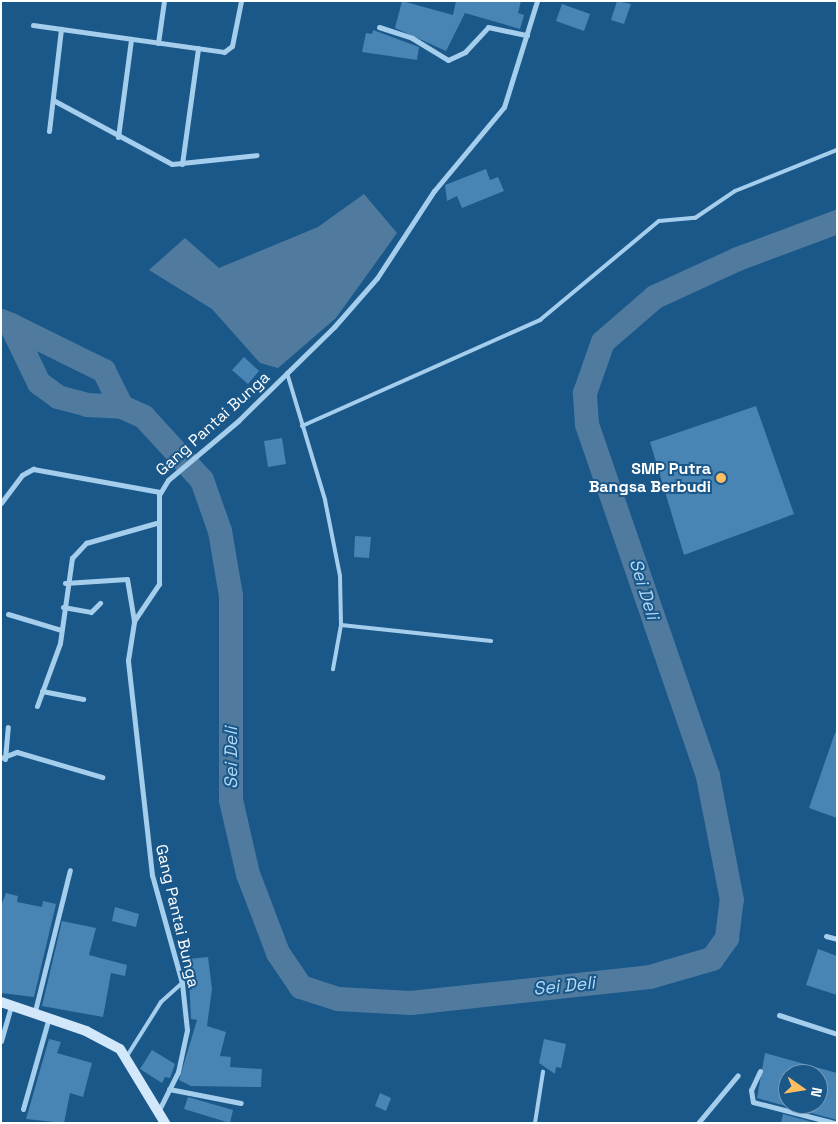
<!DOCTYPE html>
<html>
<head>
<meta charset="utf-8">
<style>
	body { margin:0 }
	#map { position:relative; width:838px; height:1124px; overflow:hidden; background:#1b588a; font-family:"Space Grotesk",sans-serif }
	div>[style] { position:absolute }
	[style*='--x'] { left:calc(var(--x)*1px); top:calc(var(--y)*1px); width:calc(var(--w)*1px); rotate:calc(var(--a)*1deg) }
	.water>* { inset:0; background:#507b9f }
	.river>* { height:24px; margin:-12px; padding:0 12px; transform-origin:12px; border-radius:12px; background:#507b9f }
	.building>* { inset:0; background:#4884b4 }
	.service>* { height:4px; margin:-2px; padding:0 2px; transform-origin:2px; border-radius:2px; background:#a5ceed }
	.minor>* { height:5px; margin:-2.5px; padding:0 2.5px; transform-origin:2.5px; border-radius:2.5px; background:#a5ceed }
	.secondary>* { height:10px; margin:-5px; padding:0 5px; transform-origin:5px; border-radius:5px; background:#d2e7f9 }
	.dots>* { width:14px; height:14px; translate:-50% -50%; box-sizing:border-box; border:2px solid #1b588a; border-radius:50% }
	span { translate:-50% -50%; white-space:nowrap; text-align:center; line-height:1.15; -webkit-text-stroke:4px #1b588a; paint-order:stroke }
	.street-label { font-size:16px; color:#fff }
	.poi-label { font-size:16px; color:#fff; font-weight:700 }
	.right { translate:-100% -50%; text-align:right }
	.water-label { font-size:18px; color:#b1d7f4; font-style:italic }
	.frame { position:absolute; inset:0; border:2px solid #fff; pointer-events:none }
	.north { position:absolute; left:778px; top:1064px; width:50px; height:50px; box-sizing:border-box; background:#1b588a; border:1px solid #769bb9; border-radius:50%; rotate:103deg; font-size:14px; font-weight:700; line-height:20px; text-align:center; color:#fff }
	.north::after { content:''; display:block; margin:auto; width:18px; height:22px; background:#febf62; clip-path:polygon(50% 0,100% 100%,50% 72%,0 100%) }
</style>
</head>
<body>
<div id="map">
	<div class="water">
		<i style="clip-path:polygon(364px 194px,397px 233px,336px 318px,278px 368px,260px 363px,212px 309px,149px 270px,185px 238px,219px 268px,318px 227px)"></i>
	</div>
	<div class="river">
		<i style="--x:1;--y:321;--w:11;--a:22"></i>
		<i style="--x:11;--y:325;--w:64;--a:64.2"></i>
		<i style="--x:39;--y:383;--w:24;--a:36"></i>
		<i style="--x:58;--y:397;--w:30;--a:15"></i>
		<i style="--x:87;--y:405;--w:35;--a:3"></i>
		<i style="--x:122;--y:407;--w:24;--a:24"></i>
		<i style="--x:144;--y:417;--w:86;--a:47.4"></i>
		<i style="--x:202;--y:480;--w:54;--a:70.6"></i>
		<i style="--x:220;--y:531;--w:66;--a:80.4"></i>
		<i style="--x:231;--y:596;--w:204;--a:90"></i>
		<i style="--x:231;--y:800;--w:76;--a:77.1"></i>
		<i style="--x:248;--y:874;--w:85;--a:69.2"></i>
		<i style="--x:278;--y:953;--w:41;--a:55.9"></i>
		<i style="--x:301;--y:987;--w:39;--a:18"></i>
		<i style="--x:338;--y:999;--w:73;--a:3.1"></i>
		<i style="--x:411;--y:1003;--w:240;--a:-6.2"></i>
		<i style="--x:650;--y:977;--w:65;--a:-16.2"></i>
		<i style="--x:712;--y:959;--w:26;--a:-54"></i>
		<i style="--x:727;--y:938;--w:38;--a:-83"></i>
		<i style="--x:732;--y:900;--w:126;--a:-101"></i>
		<i style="--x:708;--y:776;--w:372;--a:-109"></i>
		<i style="--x:587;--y:424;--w:31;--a:-94"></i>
		<i style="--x:585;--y:393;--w:54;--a:-70.6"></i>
		<i style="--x:603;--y:342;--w:69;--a:-40.9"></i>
		<i style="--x:655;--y:297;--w:91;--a:-24.6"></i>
		<i style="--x:738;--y:259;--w:106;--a:-20.5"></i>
		<i style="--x:11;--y:325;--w:104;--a:26.3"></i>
		<i style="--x:104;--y:371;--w:40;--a:63.4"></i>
	</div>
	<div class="building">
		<i style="clip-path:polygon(402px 1px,453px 15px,456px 1px,521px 1px,518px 13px,524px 15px,520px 29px,465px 13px,446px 51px,395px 28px)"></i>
		<i style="clip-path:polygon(617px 1px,631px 4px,624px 24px,611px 20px)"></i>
		<i style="clip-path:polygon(562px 4px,590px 14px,584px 31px,556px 21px)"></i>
		<i style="clip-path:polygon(373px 30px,419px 47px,417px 60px,362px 52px,366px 33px,372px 34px)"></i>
		<i style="clip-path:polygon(486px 169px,490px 180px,498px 177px,504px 191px,462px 208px,457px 196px,447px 201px,445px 185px)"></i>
		<i style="clip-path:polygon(244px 357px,259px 371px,248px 384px,232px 370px)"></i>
		<i style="clip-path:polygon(756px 406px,794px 514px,684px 555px,650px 442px)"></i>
		<i style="clip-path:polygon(282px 438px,286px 464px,268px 467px,264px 441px)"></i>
		<i style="clip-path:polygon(355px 536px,371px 537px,369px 558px,354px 557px)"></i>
		<i style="clip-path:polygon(835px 733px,837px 733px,837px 818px,809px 808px)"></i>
		<i style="clip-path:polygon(6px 893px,18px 896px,17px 902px,42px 907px,43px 901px,56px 904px,34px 997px,1px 993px,1px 906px)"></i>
		<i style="clip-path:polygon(115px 907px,139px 914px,136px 927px,112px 921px)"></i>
		<i style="clip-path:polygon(62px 921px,96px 928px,89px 955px,127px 965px,125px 976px,111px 973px,103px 1017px,42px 1006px)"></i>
		<i style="clip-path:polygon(818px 949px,837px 956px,837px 995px,806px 985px)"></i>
		<i style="clip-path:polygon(208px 957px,212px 989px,207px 1026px,226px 1032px,220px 1056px,231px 1057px,230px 1067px,262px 1069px,261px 1087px,191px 1086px,179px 1080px,197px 1020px,191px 1019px,188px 959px)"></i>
		<i style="clip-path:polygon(49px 1039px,61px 1042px,57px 1053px,92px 1063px,83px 1097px,70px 1093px,64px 1123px,26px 1119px)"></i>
		<i style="clip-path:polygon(544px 1039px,566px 1044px,561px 1068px,556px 1067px,555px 1074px,539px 1063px)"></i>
		<i style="clip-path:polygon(152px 1050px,175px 1064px,170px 1078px,165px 1077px,162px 1083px,140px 1069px)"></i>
		<i style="clip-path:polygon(evenodd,765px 1053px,837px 1073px,837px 1120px,757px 1098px,765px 1053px,788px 1074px,818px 1074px,818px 1104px,788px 1104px,788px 1074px)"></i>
		<i style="clip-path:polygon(380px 1093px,391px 1098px,386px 1111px,375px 1106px)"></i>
		<i style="clip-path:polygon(188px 1097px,233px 1110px,230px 1123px,184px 1109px)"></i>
		<i style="clip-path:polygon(783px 1114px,816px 1123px,781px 1123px)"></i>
	</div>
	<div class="service">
		<i style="--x:287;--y:373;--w:133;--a:73.3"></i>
		<i style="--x:325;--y:500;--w:77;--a:78.8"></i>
		<i style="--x:340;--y:576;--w:49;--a:88.8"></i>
		<i style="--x:341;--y:625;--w:45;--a:100.3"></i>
		<i style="--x:302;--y:426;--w:261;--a:-24"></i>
		<i style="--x:540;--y:320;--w:155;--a:-39.8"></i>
		<i style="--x:659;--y:221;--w:36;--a:-5"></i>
		<i style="--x:695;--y:218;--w:48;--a:-34"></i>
		<i style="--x:735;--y:191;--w:110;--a:-21.9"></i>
		<i style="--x:341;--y:625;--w:151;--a:6.1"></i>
		<i style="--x:127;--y:1056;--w:64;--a:-57.8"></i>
		<i style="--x:161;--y:1002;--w:28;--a:-42"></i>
		<i style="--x:535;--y:1123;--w:52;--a:-81.1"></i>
	</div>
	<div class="minor">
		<i style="--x:33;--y:25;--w:193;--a:8"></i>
		<i style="--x:224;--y:52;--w:10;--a:-37"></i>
		<i style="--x:232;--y:46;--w:46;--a:-78.7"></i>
		<i style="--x:379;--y:27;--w:35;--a:18"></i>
		<i style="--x:412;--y:38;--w:42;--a:31.4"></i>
		<i style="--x:448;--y:60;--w:19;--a:-25"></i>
		<i style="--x:465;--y:52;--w:34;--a:-47"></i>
		<i style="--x:488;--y:27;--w:40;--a:12"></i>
		<i style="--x:158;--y:43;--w:42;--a:-81.9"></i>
		<i style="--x:53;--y:100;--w:135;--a:28.3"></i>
		<i style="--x:172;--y:164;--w:85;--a:-6"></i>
		<i style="--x:49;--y:131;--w:103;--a:-83.3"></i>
		<i style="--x:118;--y:137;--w:99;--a:-82.4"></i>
		<i style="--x:182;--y:164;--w:117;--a:-82.1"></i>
		<i style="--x:1;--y:503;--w:35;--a:-53"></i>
		<i style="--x:22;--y:475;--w:13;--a:-29"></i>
		<i style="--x:33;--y:469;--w:129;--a:10.3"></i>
		<i style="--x:65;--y:583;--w:62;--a:-3.7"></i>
		<i style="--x:127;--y:579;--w:43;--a:80.5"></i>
		<i style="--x:63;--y:607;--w:28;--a:10"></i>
		<i style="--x:91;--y:612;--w:13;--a:-45"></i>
		<i style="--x:8;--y:614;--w:55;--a:16.8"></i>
		<i style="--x:42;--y:691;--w:42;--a:11"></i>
		<i style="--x:37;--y:706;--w:67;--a:-69.9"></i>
		<i style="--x:60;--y:643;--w:86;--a:-82"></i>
		<i style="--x:72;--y:558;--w:21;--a:-47"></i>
		<i style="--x:86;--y:543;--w:73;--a:-15.9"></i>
		<i style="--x:1;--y:758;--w:17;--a:-21"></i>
		<i style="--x:17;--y:752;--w:89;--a:16.4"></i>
		<i style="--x:5;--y:759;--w:32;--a:-85"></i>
		<i style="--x:826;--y:936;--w:11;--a:15"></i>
		<i style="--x:35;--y:1011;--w:145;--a:-76.1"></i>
		<i style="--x:779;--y:1015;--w:61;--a:18.1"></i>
		<i style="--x:1;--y:1041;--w:36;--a:-74"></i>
		<i style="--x:760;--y:1071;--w:21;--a:115"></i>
		<i style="--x:751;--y:1090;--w:12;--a:81"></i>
		<i style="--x:753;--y:1102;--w:84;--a:14.5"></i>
		<i style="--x:169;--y:1089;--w:73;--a:11"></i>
		<i style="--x:23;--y:1109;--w:96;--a:-74.2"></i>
		<i style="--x:159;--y:1110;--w:42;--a:-63.4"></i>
		<i style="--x:178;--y:1072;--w:43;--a:-77.9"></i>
		<i style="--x:187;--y:1030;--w:47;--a:-96.1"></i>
		<i style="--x:182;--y:983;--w:112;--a:-105.5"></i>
		<i style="--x:152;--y:875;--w:216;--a:-96.4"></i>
		<i style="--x:128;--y:660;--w:39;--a:-81"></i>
		<i style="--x:134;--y:621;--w:45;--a:-56"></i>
		<i style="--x:159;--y:584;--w:89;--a:-90"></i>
		<i style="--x:159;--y:495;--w:17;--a:-59"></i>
		<i style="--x:168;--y:480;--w:92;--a:-40.1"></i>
		<i style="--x:238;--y:421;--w:134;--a:-44.4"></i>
		<i style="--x:334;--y:327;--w:65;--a:-48.7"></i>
		<i style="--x:377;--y:278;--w:104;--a:-56.8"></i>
		<i style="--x:434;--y:191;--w:109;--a:-50.2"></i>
		<i style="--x:504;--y:107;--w:111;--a:-72.7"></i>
		<i style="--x:698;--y:1123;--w:62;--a:-50.2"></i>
	</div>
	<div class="secondary">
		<i style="--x:1;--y:1002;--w:90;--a:18.8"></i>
		<i style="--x:86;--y:1031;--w:38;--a:28"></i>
		<i style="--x:120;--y:1049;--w:87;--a:58.7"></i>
	</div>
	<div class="dots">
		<i style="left:721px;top:478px;background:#febf62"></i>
	</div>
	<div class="street-label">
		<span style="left:213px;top:424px;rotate:-42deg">Gang Pantai Bunga</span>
		<span style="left:177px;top:916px;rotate:77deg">Gang Pantai Bunga</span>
	</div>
	<div class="poi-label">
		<span class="right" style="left:711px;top:478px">SMP Putra<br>Bangsa Berbudi</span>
	</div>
	<div class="water-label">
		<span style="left:644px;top:589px;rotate:73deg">Sei Deli</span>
		<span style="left:231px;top:758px;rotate:-90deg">Sei Deli</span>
		<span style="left:564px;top:986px;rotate:-6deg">Sei Deli</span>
	</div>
	<div class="frame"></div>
	<div class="north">N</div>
</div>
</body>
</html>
